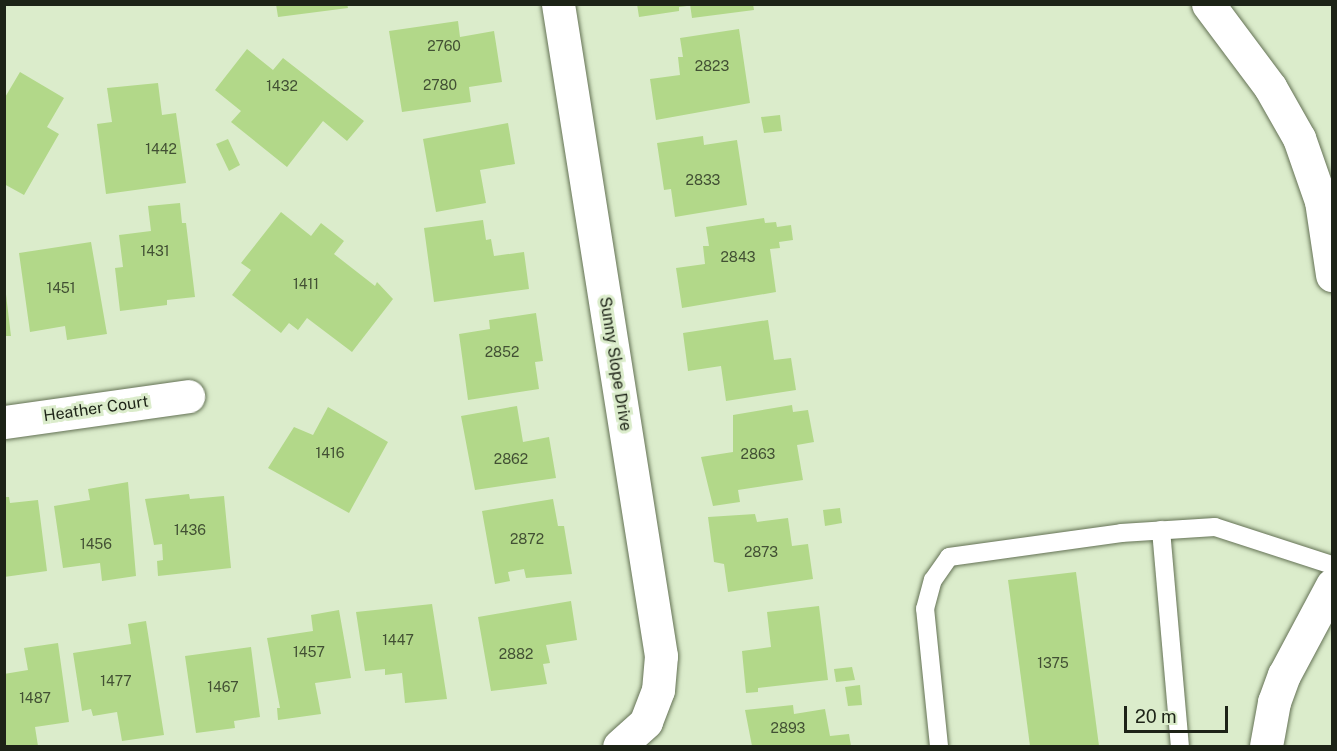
<!DOCTYPE html>
<html>
<head>
<meta charset="utf-8">
<style>
	body { margin:0 }
	#map { position:relative; width:1337px; height:751px; overflow:hidden; background:#dbeccb; font-family:"Public Sans",sans-serif }
	div>[style] { position:absolute }
	[style*='--x'] { left:calc(var(--x)*1px); top:calc(var(--y)*1px); width:calc(var(--w)*1px); rotate:calc(var(--a)*1deg) }
	.building>* { inset:0; background:#b2d889 }
	.roads { filter:drop-shadow(0 0 2px #647255) drop-shadow(0 0 2px #647255) }
	.lane>* { height:18px; margin:-9px; padding:0 9px; transform-origin:9px; border-radius:9px; background:#fff }
	.street>* { height:33px; margin:-16.5px; padding:0 16.5px; transform-origin:16.5px; border-radius:16.5px; background:#fff }
	span { translate:-50% -50%; white-space:nowrap; text-align:center; line-height:1.15; -webkit-text-stroke:6px #dbeccb; paint-order:stroke }
	.number-label { font-size:14px; color:#425034 }
	.number-label span { -webkit-text-stroke-width:0 }
	.street-label { font-size:16px; color:#1d2317 }
	.frame { position:absolute; inset:0; border:6px solid #1d2317; pointer-events:none }
	.scale { position:absolute; left:1124px; top:706px; width:104px; height:27px; box-sizing:border-box; border:3px solid #1d2317; border-top:0; padding-left:8px; font-size:18px; line-height:21px; white-space:nowrap; color:#1d2317; -webkit-text-stroke:4px #dbeccb; paint-order:stroke }
</style>
</head>
<body>
<div id="map">
	<div class="building">
		<i style="clip-path:polygon(276px 4px,347px 4px,348px 8px,278px 17px)"></i>
		<i style="clip-path:polygon(637px 4px,687px 4px,687px 6px,679px 7px,679px 11px,639px 17px)"></i>
		<i style="clip-path:polygon(690px 4px,753px 4px,754px 10px,692px 18px)"></i>
		<i style="clip-path:polygon(458px 21px,460px 37px,494px 31px,502px 82px,469px 87px,471px 102px,402px 112px,389px 31px)"></i>
		<i style="clip-path:polygon(739px 29px,750px 103px,656px 120px,650px 79px,680px 75px,678px 57px,683px 57px,680px 38px)"></i>
		<i style="clip-path:polygon(247px 49px,273px 70px,283px 58px,364px 121px,347px 141px,323px 121px,287px 167px,231px 122px,241px 111px,215px 90px)"></i>
		<i style="clip-path:polygon(20px 72px,64px 98px,47px 127px,59px 134px,24px 195px,4px 184px,4px 99px)"></i>
		<i style="clip-path:polygon(158px 83px,162px 115px,176px 113px,186px 183px,106px 194px,97px 124px,112px 122px,107px 88px)"></i>
		<i style="clip-path:polygon(780px 115px,782px 131px,764px 133px,761px 117px)"></i>
		<i style="clip-path:polygon(508px 123px,515px 164px,480px 170px,486px 203px,436px 212px,423px 139px)"></i>
		<i style="clip-path:polygon(703px 136px,704px 145px,737px 140px,747px 205px,675px 217px,671px 189px,664px 190px,657px 143px)"></i>
		<i style="clip-path:polygon(228px 139px,240px 165px,229px 171px,216px 144px)"></i>
		<i style="clip-path:polygon(180px 203px,182px 223px,186px 223px,195px 297px,167px 300px,167px 305px,120px 311px,115px 268px,123px 267px,119px 235px,151px 231px,148px 206px)"></i>
		<i style="clip-path:polygon(281px 212px,311px 236px,321px 223px,344px 241px,334px 254px,375px 286px,377px 282px,393px 299px,352px 352px,307px 318px,298px 330px,289px 323px,281px 333px,232px 295px,251px 270px,241px 263px)"></i>
		<i style="clip-path:polygon(764px 218px,765px 223px,776px 222px,777px 227px,791px 225px,793px 240px,779px 242px,780px 248px,770px 249px,776px 292px,682px 308px,676px 268px,705px 264px,703px 246px,709px 246px,706px 227px)"></i>
		<i style="clip-path:polygon(483px 220px,486px 240px,491px 239px,494px 256px,524px 252px,529px 289px,434px 302px,424px 228px)"></i>
		<i style="clip-path:polygon(91px 242px,107px 334px,67px 340px,65px 326px,30px 332px,19px 253px)"></i>
		<i style="clip-path:polygon(4px 278px,11px 336px,4px 336px)"></i>
		<i style="clip-path:polygon(536px 313px,543px 361px,535px 362px,539px 389px,468px 400px,459px 334px,490px 329px,489px 320px)"></i>
		<i style="clip-path:polygon(768px 320px,774px 360px,791px 358px,796px 390px,726px 401px,721px 366px,688px 371px,683px 333px)"></i>
		<i style="clip-path:polygon(792px 405px,793px 412px,808px 410px,814px 442px,797px 445px,803px 480px,738px 490px,740px 502px,713px 506px,701px 457px,733px 452px,733px 415px)"></i>
		<i style="clip-path:polygon(517px 406px,523px 442px,549px 437px,556px 478px,475px 490px,461px 416px)"></i>
		<i style="clip-path:polygon(328px 407px,388px 442px,349px 513px,268px 468px,294px 427px,313px 435px)"></i>
		<i style="clip-path:polygon(128px 482px,136px 576px,102px 581px,100px 563px,63px 568px,54px 506px,90px 500px,88px 489px)"></i>
		<i style="clip-path:polygon(189px 494px,190px 499px,224px 496px,231px 568px,158px 576px,157px 561px,163px 560px,162px 544px,154px 545px,145px 499px)"></i>
		<i style="clip-path:polygon(4px 497px,9px 497px,10px 503px,38px 500px,47px 571px,4px 577px)"></i>
		<i style="clip-path:polygon(553px 499px,558px 526px,564px 526px,572px 574px,526px 578px,524px 569px,508px 572px,510px 581px,495px 584px,482px 511px)"></i>
		<i style="clip-path:polygon(840px 508px,842px 523px,825px 526px,823px 510px)"></i>
		<i style="clip-path:polygon(755px 514px,757px 522px,788px 518px,792px 546px,808px 544px,813px 579px,728px 592px,724px 564px,714px 562px,708px 517px)"></i>
		<i style="clip-path:polygon(1076px 572px,1099px 746px,1030px 746px,1008px 580px)"></i>
		<i style="clip-path:polygon(571px 601px,577px 640px,546px 645px,550px 663px,543px 664px,547px 684px,491px 691px,478px 617px)"></i>
		<i style="clip-path:polygon(432px 604px,447px 699px,405px 703px,402px 673px,385px 675px,385px 669px,365px 671px,356px 612px)"></i>
		<i style="clip-path:polygon(819px 606px,828px 680px,758px 688px,758px 692px,746px 693px,742px 651px,771px 647px,767px 612px)"></i>
		<i style="clip-path:polygon(339px 610px,351px 678px,315px 683px,321px 714px,278px 720px,277px 708px,280px 708px,267px 638px,313px 631px,311px 615px)"></i>
		<i style="clip-path:polygon(146px 621px,164px 735px,122px 741px,117px 712px,93px 716px,91px 709px,82px 711px,73px 653px,131px 644px,128px 624px)"></i>
		<i style="clip-path:polygon(58px 643px,69px 722px,35px 727px,38px 746px,4px 746px,4px 674px,28px 670px,24px 648px)"></i>
		<i style="clip-path:polygon(251px 647px,260px 717px,234px 721px,235px 728px,196px 733px,185px 656px)"></i>
		<i style="clip-path:polygon(852px 667px,855px 680px,836px 682px,834px 669px)"></i>
		<i style="clip-path:polygon(860px 685px,862px 705px,848px 706px,845px 687px)"></i>
		<i style="clip-path:polygon(793px 705px,794px 714px,825px 709px,830px 736px,849px 734px,851px 746px,752px 746px,745px 710px)"></i>
	</div>
	<div class="roads">
		<div class="lane">
			<i style="--x:1161;--y:530;--w:217;--a:85"></i>
			<i style="--x:939;--y:746;--w:138;--a:-95.8"></i>
			<i style="--x:925;--y:609;--w:30;--a:-75"></i>
			<i style="--x:933;--y:580;--w:28;--a:-55"></i>
			<i style="--x:949;--y:557;--w:174;--a:-7.9"></i>
			<i style="--x:1121;--y:533;--w:94;--a:-3.7"></i>
			<i style="--x:1215;--y:527;--w:123;--a:18"></i>
		</div>
		<div class="street">
			<i style="--x:558;--y:4;--w:660;--a:81.02"></i>
			<i style="--x:661;--y:656;--w:34;--a:95"></i>
			<i style="--x:658;--y:690;--w:34;--a:111"></i>
			<i style="--x:646;--y:722;--w:36;--a:138"></i>
			<i style="--x:1208;--y:4;--w:104;--a:53.2"></i>
			<i style="--x:1270;--y:87;--w:59;--a:60.4"></i>
			<i style="--x:1299;--y:138;--w:67;--a:70.8"></i>
			<i style="--x:1321;--y:201;--w:75;--a:81.5"></i>
			<i style="--x:4;--y:422;--w:186;--a:-8"></i>
			<i style="--x:1266;--y:746;--w:45;--a:-79.7"></i>
			<i style="--x:1274;--y:702;--w:29;--a:-70"></i>
			<i style="--x:1284;--y:675;--w:102;--a:-61.9"></i>
		</div>
	</div>
	<div class="number-label">
		<span style="left:444px;top:46px">2760</span>
		<span style="left:712px;top:66px">2823</span>
		<span style="left:440px;top:85px">2780</span>
		<span style="left:282px;top:86px">1432</span>
		<span style="left:161px;top:149px">1442</span>
		<span style="left:703px;top:180px">2833</span>
		<span style="left:155px;top:251px">1431</span>
		<span style="left:738px;top:257px">2843</span>
		<span style="left:306px;top:284px">1411</span>
		<span style="left:61px;top:288px">1451</span>
		<span style="left:502px;top:352px">2852</span>
		<span style="left:330px;top:453px">1416</span>
		<span style="left:758px;top:454px">2863</span>
		<span style="left:511px;top:459px">2862</span>
		<span style="left:190px;top:530px">1436</span>
		<span style="left:527px;top:539px">2872</span>
		<span style="left:96px;top:544px">1456</span>
		<span style="left:761px;top:552px">2873</span>
		<span style="left:398px;top:640px">1447</span>
		<span style="left:309px;top:652px">1457</span>
		<span style="left:516px;top:654px">2882</span>
		<span style="left:1053px;top:663px">1375</span>
		<span style="left:116px;top:681px">1477</span>
		<span style="left:223px;top:687px">1467</span>
		<span style="left:35px;top:698px">1487</span>
		<span style="left:788px;top:728px">2893</span>
	</div>
	<div class="street-label">
		<span style="left:615px;top:364px;rotate:81deg">Sunny Slope Drive</span>
		<span style="left:96px;top:409px;rotate:-8deg">Heather Court</span>
	</div>
	<div class="frame"></div>
	<div class="scale">20 m</div>
</div>
</body>
</html>
